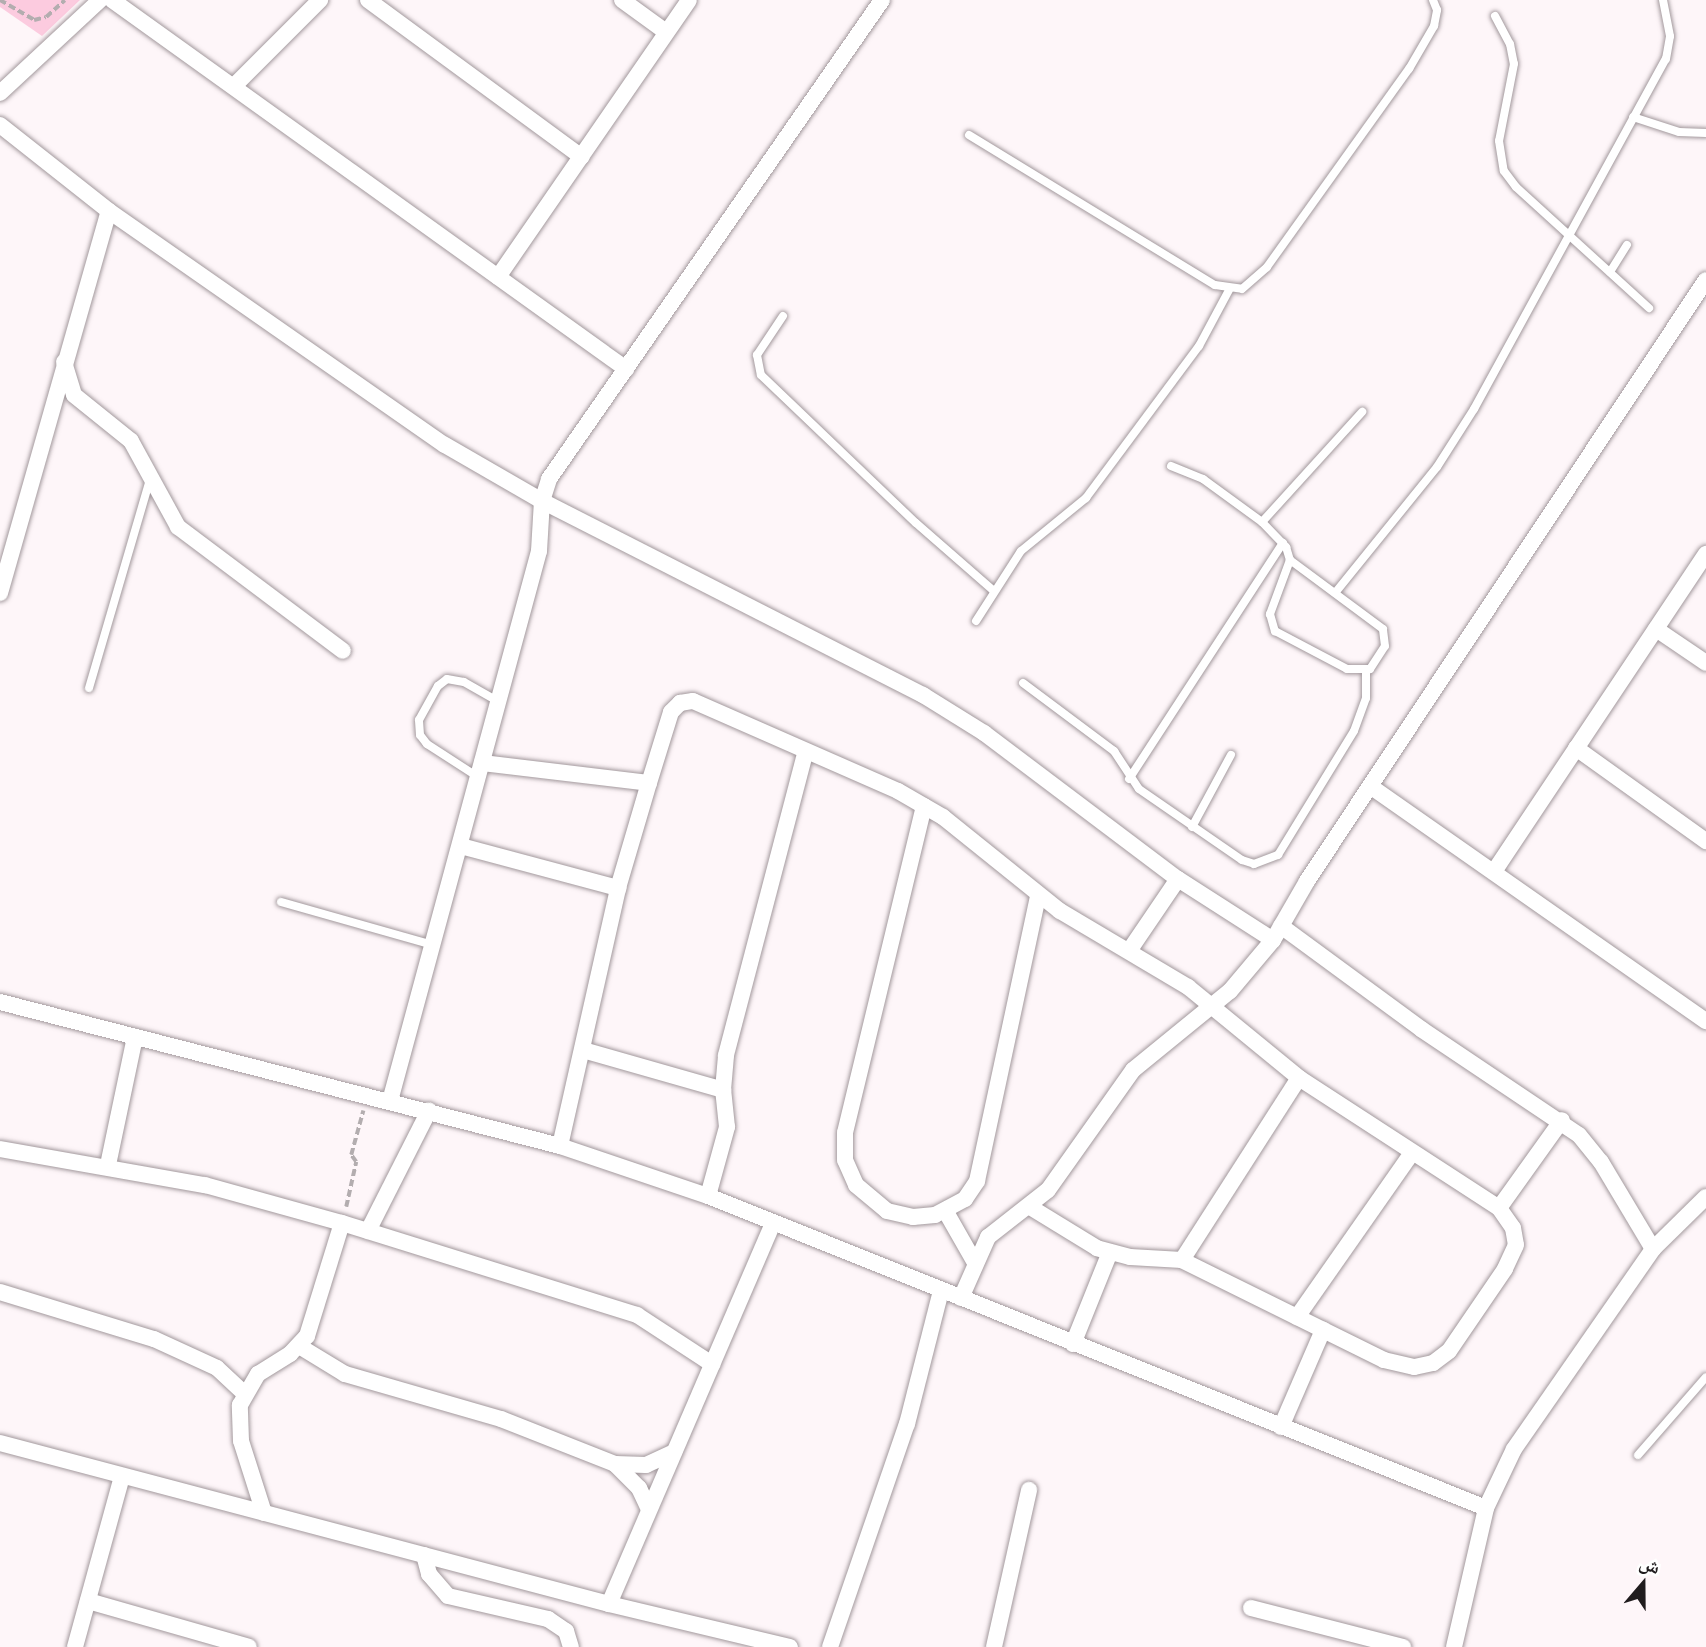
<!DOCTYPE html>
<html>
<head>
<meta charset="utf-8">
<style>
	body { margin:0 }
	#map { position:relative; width:1706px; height:1647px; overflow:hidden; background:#fef6f9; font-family:"Exo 2","Noto Naskh Arabic",sans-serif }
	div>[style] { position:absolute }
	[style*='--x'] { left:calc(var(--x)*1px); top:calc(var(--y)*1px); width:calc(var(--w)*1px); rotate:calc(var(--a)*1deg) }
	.green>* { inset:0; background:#fccbdf }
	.path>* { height:3.5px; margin-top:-1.75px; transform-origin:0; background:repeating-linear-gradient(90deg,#b3adaf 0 7px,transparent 0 10.5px) }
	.roads { filter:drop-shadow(0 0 2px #a2989c) drop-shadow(0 0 2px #a2989c) }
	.lane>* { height:8px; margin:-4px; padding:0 4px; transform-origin:4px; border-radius:4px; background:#fff }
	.street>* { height:16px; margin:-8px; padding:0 8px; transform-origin:8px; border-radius:8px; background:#fff }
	span { translate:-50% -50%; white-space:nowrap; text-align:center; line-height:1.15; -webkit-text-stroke:5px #fff; paint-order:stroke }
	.north { position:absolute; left:1608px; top:1549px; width:70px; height:70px; -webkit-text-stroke:5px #fff; paint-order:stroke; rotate:20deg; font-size:19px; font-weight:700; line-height:28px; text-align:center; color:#201c1e }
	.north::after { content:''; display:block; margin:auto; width:24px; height:32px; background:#201c1e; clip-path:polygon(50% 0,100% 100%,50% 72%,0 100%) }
</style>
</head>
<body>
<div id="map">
	<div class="green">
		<i style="clip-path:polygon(0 0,80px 0,42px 36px,0 7px)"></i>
	</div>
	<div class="path">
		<i style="--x:0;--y:0;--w:39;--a:30"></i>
		<i style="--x:34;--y:20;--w:12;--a:-14"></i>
		<i style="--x:46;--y:17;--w:25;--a:-42"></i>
		<i style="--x:346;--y:1207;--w:46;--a:-77.5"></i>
		<i style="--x:356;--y:1162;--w:9;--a:-126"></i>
		<i style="--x:351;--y:1155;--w:46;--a:-74.7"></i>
	</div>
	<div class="roads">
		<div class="lane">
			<i style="--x:1495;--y:16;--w:32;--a:62"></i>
			<i style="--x:1510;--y:44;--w:20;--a:79"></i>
			<i style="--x:1514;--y:64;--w:78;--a:101"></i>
			<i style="--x:1499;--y:141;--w:30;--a:81"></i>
			<i style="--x:1504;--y:171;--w:20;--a:53"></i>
			<i style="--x:1516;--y:187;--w:180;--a:42.3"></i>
			<i style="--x:1633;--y:117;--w:48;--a:18.1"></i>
			<i style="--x:1679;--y:132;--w:27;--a:2"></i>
			<i style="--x:969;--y:135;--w:288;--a:31.4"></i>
			<i style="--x:1215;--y:285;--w:27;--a:8"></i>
			<i style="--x:1242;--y:289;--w:33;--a:-41"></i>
			<i style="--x:1267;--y:267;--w:244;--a:-54.4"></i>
			<i style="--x:1409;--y:69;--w:50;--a:-59.8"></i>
			<i style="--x:1434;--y:26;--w:16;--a:-79"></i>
			<i style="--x:1437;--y:10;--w:11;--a:-112"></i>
			<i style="--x:1610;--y:272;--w:32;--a:-58"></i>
			<i style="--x:783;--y:316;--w:47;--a:123.7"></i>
			<i style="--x:757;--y:355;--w:20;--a:79"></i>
			<i style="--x:761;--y:375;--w:214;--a:43.7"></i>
			<i style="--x:916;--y:523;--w:103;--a:41.1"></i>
			<i style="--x:1171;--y:466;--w:35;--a:22"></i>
			<i style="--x:1203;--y:479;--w:73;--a:36.1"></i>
			<i style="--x:1262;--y:522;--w:35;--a:46"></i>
			<i style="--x:1286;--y:547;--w:14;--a:73"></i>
			<i style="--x:1290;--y:560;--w:58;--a:110.3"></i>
			<i style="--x:1270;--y:614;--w:18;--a:74"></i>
			<i style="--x:1275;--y:631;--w:81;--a:27.8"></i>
			<i style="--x:1347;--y:669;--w:23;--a:0"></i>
			<i style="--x:1370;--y:669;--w:27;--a:-57"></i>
			<i style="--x:1385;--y:646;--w:17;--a:-97"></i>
			<i style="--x:1383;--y:629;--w:116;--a:-143.4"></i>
			<i style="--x:1262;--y:522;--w:149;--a:-47.7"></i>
			<i style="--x:1335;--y:593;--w:162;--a:-51"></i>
			<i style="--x:1437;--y:467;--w:69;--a:-57.5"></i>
			<i style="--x:1474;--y:409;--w:399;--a:-61.3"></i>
			<i style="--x:1666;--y:59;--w:23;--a:-80"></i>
			<i style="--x:1670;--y:36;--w:37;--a:-101"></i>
			<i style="--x:976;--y:621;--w:83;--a:-57.3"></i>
			<i style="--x:1021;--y:551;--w:84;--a:-39.2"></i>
			<i style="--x:1086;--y:498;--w:189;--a:-53.4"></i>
			<i style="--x:1199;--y:346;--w:64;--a:-61.8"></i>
			<i style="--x:1023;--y:683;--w:114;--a:36.8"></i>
			<i style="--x:1114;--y:751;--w:45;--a:56.7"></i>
			<i style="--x:1139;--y:789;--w:125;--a:34.6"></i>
			<i style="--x:1242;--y:860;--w:13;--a:18"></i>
			<i style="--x:1254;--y:864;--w:26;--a:-21"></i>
			<i style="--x:1278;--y:855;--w:145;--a:-58.5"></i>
			<i style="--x:1354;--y:731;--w:35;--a:-70"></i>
			<i style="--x:1366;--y:698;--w:27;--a:-90"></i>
			<i style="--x:89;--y:688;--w:218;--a:-73.7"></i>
			<i style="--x:478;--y:777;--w:61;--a:-147.1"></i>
			<i style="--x:427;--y:744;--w:11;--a:-128"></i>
			<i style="--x:420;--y:735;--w:15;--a:-94"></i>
			<i style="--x:419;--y:720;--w:39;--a:-61"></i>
			<i style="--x:438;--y:686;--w:11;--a:-38"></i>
			<i style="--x:447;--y:679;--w:17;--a:10"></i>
			<i style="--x:464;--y:682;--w:40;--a:29.7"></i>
			<i style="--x:1129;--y:779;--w:282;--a:-56.9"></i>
			<i style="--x:1192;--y:827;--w:82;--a:-61.6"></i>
			<i style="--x:281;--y:902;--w:158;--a:15.8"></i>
			<i style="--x:1638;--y:1455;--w:103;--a:-48.9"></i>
		</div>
		<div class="street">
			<i style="--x:112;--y:0;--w:633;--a:35.67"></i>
			<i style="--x:368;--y:0;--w:265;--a:36.3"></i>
			<i style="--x:622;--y:0;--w:54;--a:36"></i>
			<i style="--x:234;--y:86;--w:122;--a:-45"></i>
			<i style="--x:0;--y:93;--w:137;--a:-42.9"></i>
			<i style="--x:0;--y:125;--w:139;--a:38.3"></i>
			<i style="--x:109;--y:211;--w:409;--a:34.9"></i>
			<i style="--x:445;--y:445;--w:112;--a:30"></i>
			<i style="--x:542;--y:501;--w:428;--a:27"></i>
			<i style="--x:923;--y:695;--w:72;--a:31.9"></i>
			<i style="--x:984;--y:733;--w:243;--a:37"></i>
			<i style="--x:1178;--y:879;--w:113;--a:32.7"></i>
			<i style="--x:498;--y:277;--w:336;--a:-55.4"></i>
			<i style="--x:64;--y:362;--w:34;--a:73"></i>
			<i style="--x:74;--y:395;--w:73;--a:38.9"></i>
			<i style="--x:131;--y:441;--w:98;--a:61.3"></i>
			<i style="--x:178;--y:527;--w:206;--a:36.9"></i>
			<i style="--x:0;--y:593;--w:397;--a:-74.1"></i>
			<i style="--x:1656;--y:629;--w:60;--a:34.2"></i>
			<i style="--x:1576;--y:748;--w:160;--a:35.6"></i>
			<i style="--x:482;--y:763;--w:168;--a:6.8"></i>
			<i style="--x:1370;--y:786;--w:410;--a:35"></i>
			<i style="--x:924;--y:806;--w:336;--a:103.6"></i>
			<i style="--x:845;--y:1133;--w:27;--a:90"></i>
			<i style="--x:845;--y:1160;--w:27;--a:66"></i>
			<i style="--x:856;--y:1185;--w:40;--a:40"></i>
			<i style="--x:887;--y:1211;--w:27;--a:13"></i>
			<i style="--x:913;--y:1217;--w:22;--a:-5"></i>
			<i style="--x:935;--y:1215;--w:34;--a:-28"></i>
			<i style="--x:965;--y:1199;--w:22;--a:-56"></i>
			<i style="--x:977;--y:1181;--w:291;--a:-77.9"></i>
			<i style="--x:461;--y:846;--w:163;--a:15"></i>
			<i style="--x:1495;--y:870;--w:380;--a:-56.3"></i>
			<i style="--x:1281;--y:926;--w:174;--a:36.3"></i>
			<i style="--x:1421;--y:1029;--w:190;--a:33.9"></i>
			<i style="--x:1579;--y:1135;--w:35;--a:51"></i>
			<i style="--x:1601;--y:1162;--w:101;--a:59.1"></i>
			<i style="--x:1129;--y:951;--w:87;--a:-55.8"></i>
			<i style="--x:0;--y:1002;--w:578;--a:14.42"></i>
			<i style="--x:560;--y:1146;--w:156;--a:18.7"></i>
			<i style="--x:708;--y:1196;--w:838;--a:21.85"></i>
			<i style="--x:583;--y:1050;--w:146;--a:15.9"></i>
			<i style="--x:390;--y:1101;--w:570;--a:-74.84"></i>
			<i style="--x:539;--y:551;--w:50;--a:-86.6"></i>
			<i style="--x:542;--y:501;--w:23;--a:-72"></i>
			<i style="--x:549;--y:479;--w:583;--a:-55.19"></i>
			<i style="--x:560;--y:1146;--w:264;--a:-77.3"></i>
			<i style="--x:618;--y:888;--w:109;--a:-73.6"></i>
			<i style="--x:649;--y:783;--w:74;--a:-72.8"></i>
			<i style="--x:671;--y:712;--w:13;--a:-45"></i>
			<i style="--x:680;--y:703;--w:13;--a:-9"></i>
			<i style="--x:693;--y:701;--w:224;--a:23.7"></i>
			<i style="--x:898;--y:791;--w:52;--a:30"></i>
			<i style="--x:943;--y:817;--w:150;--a:38.8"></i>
			<i style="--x:1060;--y:911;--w:149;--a:30.7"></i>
			<i style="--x:1188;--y:987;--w:144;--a:39.3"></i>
			<i style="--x:1299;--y:1078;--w:239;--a:33"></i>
			<i style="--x:1499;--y:1208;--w:24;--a:55"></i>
			<i style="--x:1513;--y:1228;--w:17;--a:80"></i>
			<i style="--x:1516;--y:1245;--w:26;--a:115"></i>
			<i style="--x:1505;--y:1269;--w:99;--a:124.3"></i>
			<i style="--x:1449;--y:1351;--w:20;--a:143"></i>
			<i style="--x:1433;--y:1363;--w:19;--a:168"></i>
			<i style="--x:1414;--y:1367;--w:31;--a:-167"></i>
			<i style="--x:1384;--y:1360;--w:225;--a:-153.7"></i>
			<i style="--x:1182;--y:1260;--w:52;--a:-176.7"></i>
			<i style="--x:1130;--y:1257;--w:34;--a:-165"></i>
			<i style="--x:1097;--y:1248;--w:79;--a:-148.5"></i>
			<i style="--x:0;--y:1149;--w:208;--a:10"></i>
			<i style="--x:205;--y:1185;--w:142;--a:15.5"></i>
			<i style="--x:342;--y:1223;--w:309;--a:17.3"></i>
			<i style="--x:637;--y:1315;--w:90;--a:33.2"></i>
			<i style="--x:108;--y:1165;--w:131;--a:-78.1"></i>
			<i style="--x:708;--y:1196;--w:72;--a:-74.6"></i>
			<i style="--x:727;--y:1127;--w:37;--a:-96"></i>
			<i style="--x:723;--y:1090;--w:35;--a:-85"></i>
			<i style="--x:726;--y:1055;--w:314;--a:-75.3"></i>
			<i style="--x:1499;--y:1208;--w:108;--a:-54.4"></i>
			<i style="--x:946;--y:1212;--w:56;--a:60.3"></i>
			<i style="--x:368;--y:1231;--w:135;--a:-63.1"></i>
			<i style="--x:1182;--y:1260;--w:216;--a:-57.3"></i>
			<i style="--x:0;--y:1292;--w:161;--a:17"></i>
			<i style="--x:154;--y:1339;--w:69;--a:24.7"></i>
			<i style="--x:217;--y:1368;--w:37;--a:43"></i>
			<i style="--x:961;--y:1298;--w:67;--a:-66.1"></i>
			<i style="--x:988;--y:1237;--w:76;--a:-38.1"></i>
			<i style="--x:1048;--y:1190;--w:147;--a:-54.7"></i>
			<i style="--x:1133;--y:1070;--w:125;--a:-39.2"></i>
			<i style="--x:1230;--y:991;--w:67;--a:-49.9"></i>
			<i style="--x:1273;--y:940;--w:68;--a:-60"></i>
			<i style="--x:1307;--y:881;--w:721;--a:-56.42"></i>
			<i style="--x:1297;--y:1317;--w:200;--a:-55"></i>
			<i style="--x:1073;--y:1344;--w:99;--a:-68.1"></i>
			<i style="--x:299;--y:1346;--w:54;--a:31.3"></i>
			<i style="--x:345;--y:1374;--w:162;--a:16.1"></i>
			<i style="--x:501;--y:1419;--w:123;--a:21.5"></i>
			<i style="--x:615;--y:1464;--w:31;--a:2"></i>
			<i style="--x:646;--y:1465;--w:31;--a:-25"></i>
			<i style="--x:1281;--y:1427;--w:106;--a:-66.6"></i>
			<i style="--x:0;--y:1443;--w:630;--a:14.81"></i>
			<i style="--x:609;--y:1604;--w:186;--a:13.4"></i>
			<i style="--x:615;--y:1464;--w:34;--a:45"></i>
			<i style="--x:639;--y:1488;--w:23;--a:65"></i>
			<i style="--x:264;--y:1513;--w:76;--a:-107.7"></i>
			<i style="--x:241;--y:1441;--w:36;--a:-92"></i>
			<i style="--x:240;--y:1405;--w:36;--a:-60"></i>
			<i style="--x:258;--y:1374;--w:38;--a:-32"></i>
			<i style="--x:290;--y:1354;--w:25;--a:-47"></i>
			<i style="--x:307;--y:1336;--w:118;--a:-72.8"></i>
			<i style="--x:424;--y:1555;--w:20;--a:75"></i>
			<i style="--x:429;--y:1574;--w:29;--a:49"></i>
			<i style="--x:448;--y:1596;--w:103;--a:13"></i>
			<i style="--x:548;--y:1619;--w:22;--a:34"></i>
			<i style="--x:566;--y:1631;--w:17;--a:73"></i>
			<i style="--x:88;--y:1601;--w:167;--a:15.9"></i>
			<i style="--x:609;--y:1604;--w:414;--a:-66.7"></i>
			<i style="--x:1251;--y:1608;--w:157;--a:14.4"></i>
			<i style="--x:75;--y:1647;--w:177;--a:-74.6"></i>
			<i style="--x:830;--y:1647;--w:236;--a:-71"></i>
			<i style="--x:907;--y:1424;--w:137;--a:-75.7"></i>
			<i style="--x:994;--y:1647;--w:161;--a:-77.4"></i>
			<i style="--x:1454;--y:1647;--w:143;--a:-77"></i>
			<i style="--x:1486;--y:1508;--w:65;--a:-64.6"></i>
			<i style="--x:1514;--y:1449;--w:244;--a:-55.2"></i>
			<i style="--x:1653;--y:1249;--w:74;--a:-44.5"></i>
		</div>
	</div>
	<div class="north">ش</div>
</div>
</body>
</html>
